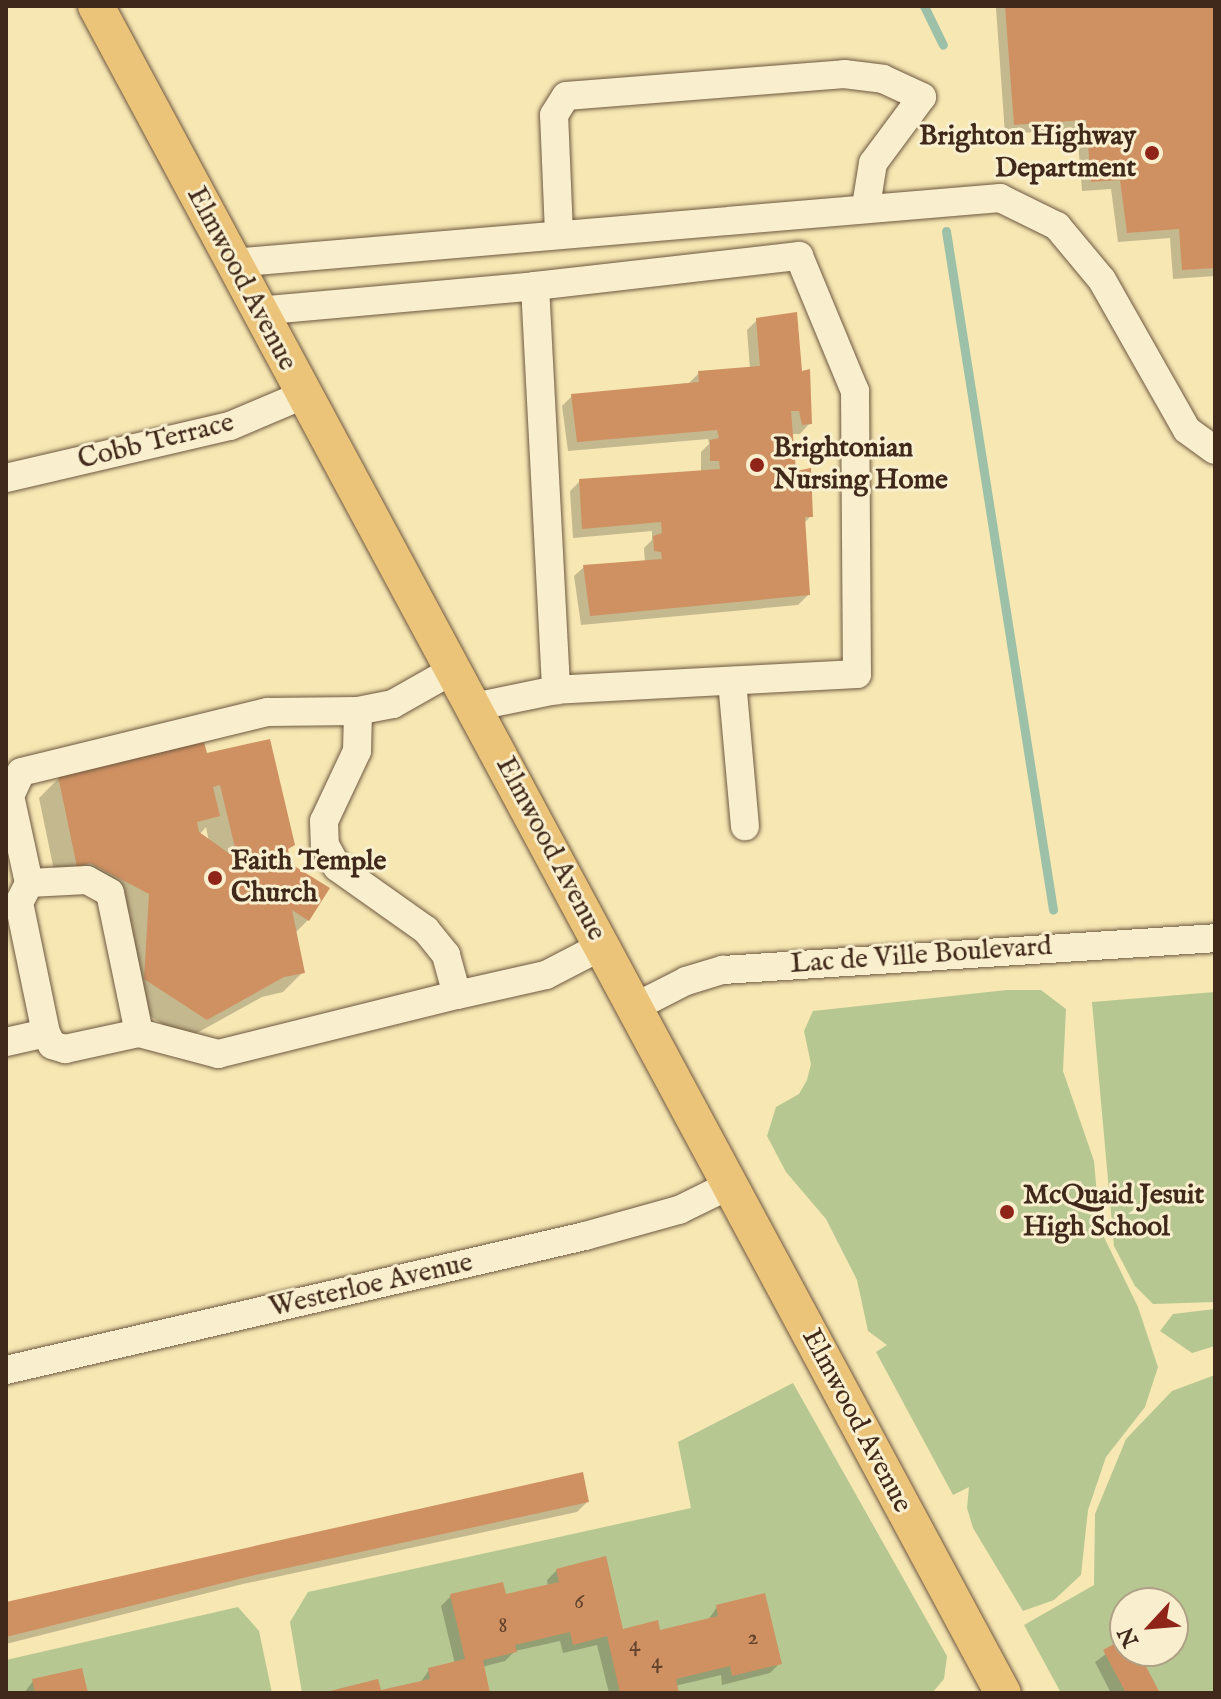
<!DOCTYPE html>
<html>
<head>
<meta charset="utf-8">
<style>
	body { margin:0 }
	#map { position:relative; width:1221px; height:1699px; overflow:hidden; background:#f6e7b3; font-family:"IM FELL English",serif }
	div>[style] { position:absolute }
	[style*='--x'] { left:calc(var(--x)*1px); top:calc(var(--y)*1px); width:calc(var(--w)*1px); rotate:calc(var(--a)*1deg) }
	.green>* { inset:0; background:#b7c791 }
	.shadow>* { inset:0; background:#0003 }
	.stream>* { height:9px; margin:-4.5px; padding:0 4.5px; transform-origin:4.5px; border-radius:4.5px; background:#9dc1a8 }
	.building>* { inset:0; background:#cf9162 }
	.roads { filter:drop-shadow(0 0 2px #6e5840) drop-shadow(0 0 2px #6e5840) }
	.minor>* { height:28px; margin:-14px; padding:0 14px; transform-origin:14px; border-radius:14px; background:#f9efce }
	.major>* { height:36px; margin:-18px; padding:0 18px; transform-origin:18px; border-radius:18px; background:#ebc47a }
	.dots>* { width:22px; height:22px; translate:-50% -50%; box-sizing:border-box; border:4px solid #f9efce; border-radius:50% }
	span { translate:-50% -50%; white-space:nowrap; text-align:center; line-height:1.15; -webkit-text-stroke:6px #f9efce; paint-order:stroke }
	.number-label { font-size:24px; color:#64432c }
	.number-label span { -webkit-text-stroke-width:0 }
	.poi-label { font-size:28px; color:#40291a; font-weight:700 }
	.right { translate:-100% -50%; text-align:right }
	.left { translate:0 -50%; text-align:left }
	.street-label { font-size:28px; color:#40291a }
	.frame { position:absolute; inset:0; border:8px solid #40291a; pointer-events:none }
	.north { position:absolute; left:1109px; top:1587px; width:80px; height:80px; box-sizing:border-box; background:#f9efce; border:2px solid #afa086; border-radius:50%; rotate:244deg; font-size:22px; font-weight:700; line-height:32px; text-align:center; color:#40291a }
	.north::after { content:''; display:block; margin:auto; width:28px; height:36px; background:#8f2418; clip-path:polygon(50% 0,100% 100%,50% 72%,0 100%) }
</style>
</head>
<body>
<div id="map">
	<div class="green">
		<i style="clip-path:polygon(1007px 990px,1041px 990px,1066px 1009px,1063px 1071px,1094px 1161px,1100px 1229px,1138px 1307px,1158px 1367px,1145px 1407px,1106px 1457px,1088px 1510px,1081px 1575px,1054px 1600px,1023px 1611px,973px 1528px,967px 1508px,969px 1487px,953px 1495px,876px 1352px,887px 1345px,868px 1331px,857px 1280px,826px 1219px,786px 1172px,767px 1136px,776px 1107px,799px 1094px,807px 1080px,811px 1064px,804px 1031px,813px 1011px)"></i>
		<i style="clip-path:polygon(1215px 992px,1215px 1302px,1153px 1304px,1135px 1286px,1114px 1246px,1092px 1002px)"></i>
		<i style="clip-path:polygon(1215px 1309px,1215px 1346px,1192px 1353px,1160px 1331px,1173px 1314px)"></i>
		<i style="clip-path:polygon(evenodd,1215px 1375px,1215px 1693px,1061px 1693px,1024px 1625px,1094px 1585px,1095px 1514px,1126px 1439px,1172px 1391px,1215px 1375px,1125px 1603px,1173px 1603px,1173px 1651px,1125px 1651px,1125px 1603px)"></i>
		<i style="clip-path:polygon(793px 1383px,947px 1656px,944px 1679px,932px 1693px,302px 1693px,290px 1622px,308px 1592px,691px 1508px,678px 1442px)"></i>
		<i style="clip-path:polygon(238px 1607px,259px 1631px,272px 1693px,6px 1693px,6px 1660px)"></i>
	</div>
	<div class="shadow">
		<i style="clip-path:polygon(1215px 6px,1215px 276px,1173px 279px,1170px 238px,1118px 242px,1111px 189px,1082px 191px,1077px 129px,1005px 134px,996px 8px)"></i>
		<i style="clip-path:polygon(757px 320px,800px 374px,809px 424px,800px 434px,791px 434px,794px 473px,811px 516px,803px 524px,808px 595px,798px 605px,581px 625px,574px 576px,584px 567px,645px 562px,644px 548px,652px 540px,652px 531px,573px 538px,570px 491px,580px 481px,701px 472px,701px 452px,709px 444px,708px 439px,568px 451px,562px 406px,572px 396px,689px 383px,699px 373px,750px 369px,747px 330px)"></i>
		<i style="clip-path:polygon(evenodd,205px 756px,286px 850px,308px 920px,295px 933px,303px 972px,283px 992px,262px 997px,186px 1039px,125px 1000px,130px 914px,70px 882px,57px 885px,39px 798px,59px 778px,205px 756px,206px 827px,209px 842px,199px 835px,206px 827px)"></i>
		<i style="clip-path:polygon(581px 1475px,587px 1502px,577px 1512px,243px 1584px,6px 1644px,6px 1604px)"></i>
		<i style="clip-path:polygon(557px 1570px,621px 1631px,659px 1632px,708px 1620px,717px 1607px,780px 1663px,770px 1673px,722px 1685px,721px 1675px,675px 1686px,676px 1693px,609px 1693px,597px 1645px,563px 1653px,560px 1641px,515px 1651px,505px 1661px,482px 1667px,488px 1693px,325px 1693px,379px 1693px,420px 1683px,429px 1670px,455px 1664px,441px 1606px,451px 1596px,505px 1597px,548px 1586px,547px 1580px)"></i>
		<i style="clip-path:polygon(1121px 1643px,1140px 1658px,1158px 1693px,1111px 1693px,1095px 1662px)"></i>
		<i style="clip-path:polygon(33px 1681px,86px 1693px,24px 1693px)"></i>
	</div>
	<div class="stream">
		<i style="--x:924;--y:6;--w:43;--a:64"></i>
		<i style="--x:946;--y:231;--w:687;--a:81.04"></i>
	</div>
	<div class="building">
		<i style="clip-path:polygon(1005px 6px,1215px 6px,1215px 268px,1182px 270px,1179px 229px,1127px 233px,1120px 180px,1091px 182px,1086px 120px,1014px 125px)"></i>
		<i style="clip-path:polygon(797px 312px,802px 371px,810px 369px,812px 424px,802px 425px,799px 411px,791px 411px,796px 471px,811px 468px,813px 517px,805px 517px,810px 595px,590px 616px,583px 565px,662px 559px,661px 552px,654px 551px,653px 536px,662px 533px,661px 522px,582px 529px,579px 479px,720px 469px,719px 461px,710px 461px,710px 440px,719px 438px,717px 430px,577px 442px,571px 394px,699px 382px,698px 371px,760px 366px,756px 318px)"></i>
		<i style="clip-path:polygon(evenodd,270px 739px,295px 845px,288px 849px,291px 864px,330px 888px,309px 921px,292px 910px,305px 973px,284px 977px,207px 1020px,144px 979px,149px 894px,90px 863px,77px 867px,58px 776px,204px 742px,207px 753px,270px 739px,220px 785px,236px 852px,230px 854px,199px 832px,197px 822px,220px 816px,213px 787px,220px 785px)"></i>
		<i style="clip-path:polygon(583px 1472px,589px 1502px,255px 1575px,6px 1637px,6px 1602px)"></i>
		<i style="clip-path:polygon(606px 1556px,623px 1629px,658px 1620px,660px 1630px,718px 1616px,716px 1605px,765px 1593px,782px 1664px,732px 1676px,730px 1666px,676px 1679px,679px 1693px,620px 1693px,607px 1636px,573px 1645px,570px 1632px,515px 1645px,517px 1652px,483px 1660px,490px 1693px,322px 1693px,378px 1679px,381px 1690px,430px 1679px,428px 1668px,465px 1659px,450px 1594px,503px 1582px,506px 1594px,559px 1582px,556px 1569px)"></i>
		<i style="clip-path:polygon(1121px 1640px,1125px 1651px,1141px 1657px,1160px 1693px,1126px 1693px,1103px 1650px)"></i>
		<i style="clip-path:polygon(82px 1668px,88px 1693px,35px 1693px,32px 1679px)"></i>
	</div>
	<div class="roads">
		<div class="minor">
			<i style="--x:559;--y:233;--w:118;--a:-92.4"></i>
			<i style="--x:554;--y:115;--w:22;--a:-58"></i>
			<i style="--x:566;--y:96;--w:279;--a:-4.5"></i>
			<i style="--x:844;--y:74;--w:39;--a:7"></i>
			<i style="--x:883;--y:79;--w:43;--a:24.8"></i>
			<i style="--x:922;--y:97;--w:82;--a:126.6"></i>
			<i style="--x:873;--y:163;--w:44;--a:99.2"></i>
			<i style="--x:232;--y:263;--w:771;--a:-4.84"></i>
			<i style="--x:1000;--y:198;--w:64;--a:26.2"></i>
			<i style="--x:1057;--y:226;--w:70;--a:50.2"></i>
			<i style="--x:1102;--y:280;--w:172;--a:60.5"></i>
			<i style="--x:1187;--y:430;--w:34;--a:36"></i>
			<i style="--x:535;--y:286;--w:266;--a:-6.5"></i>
			<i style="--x:799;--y:256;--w:146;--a:67.5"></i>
			<i style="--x:855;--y:391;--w:283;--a:89.6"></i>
			<i style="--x:857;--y:674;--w:301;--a:177"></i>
			<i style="--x:257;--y:311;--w:279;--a:-5.1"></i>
			<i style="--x:535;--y:286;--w:405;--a:87"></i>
			<i style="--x:556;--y:690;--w:85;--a:168.4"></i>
			<i style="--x:6;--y:478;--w:230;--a:-13.1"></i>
			<i style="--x:230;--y:426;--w:79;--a:-23"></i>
			<i style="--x:453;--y:670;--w:69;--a:150.5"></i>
			<i style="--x:393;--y:704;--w:36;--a:169"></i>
			<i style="--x:358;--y:711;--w:40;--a:91.4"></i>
			<i style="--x:357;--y:751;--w:77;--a:115.2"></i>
			<i style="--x:324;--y:821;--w:24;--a:88"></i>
			<i style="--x:325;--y:845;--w:25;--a:61"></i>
			<i style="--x:337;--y:867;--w:109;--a:35.3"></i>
			<i style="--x:426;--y:930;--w:32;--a:51"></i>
			<i style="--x:446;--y:955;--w:41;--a:74.6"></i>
			<i style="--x:457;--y:995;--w:91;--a:-12.7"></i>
			<i style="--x:546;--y:975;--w:63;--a:-27.4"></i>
			<i style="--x:732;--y:681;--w:146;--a:84.9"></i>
			<i style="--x:29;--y:883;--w:58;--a:-3"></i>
			<i style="--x:87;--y:880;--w:26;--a:29"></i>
			<i style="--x:110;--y:893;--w:143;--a:78.3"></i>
			<i style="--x:635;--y:1007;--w:57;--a:-27"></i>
			<i style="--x:686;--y:981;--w:39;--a:-17"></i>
			<i style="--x:723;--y:970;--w:493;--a:-3.7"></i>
			<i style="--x:46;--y:1033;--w:133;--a:-101.7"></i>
			<i style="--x:19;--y:903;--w:22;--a:-63"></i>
			<i style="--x:29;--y:883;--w:89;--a:-102.3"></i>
			<i style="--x:10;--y:796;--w:26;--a:-65"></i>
			<i style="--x:21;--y:772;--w:254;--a:-13.7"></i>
			<i style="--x:268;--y:712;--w:90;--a:-0.6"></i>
			<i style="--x:6;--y:1042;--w:41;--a:-12.7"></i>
			<i style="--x:46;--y:1033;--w:13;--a:63"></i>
			<i style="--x:52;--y:1045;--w:14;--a:17"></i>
			<i style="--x:65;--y:1049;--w:76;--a:-12.2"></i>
			<i style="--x:139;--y:1033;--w:82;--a:14.9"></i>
			<i style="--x:218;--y:1054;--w:246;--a:-13.9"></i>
			<i style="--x:6;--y:1370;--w:594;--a:-13.03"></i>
			<i style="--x:585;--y:1236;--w:98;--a:-15.5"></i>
			<i style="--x:679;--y:1210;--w:57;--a:-26.1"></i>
		</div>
		<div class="major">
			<i style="--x:96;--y:6;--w:1915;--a:61.74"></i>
		</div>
	</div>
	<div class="dots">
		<i style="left:1152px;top:153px;background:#8f2418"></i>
		<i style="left:757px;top:465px;background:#8f2418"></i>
		<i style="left:215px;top:878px;background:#8f2418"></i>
		<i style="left:1007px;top:1212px;background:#8f2418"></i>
	</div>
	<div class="number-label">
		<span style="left:579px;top:1602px">6</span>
		<span style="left:503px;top:1626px">8</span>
		<span style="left:753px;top:1638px">2</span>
		<span style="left:635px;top:1645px">4</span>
		<span style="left:657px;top:1662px">4</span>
	</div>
	<div class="poi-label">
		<span class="right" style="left:1136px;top:153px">Brighton Highway<br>Department</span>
		<span class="left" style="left:773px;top:465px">Brightonian<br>Nursing Home</span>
		<span class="left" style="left:231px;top:878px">Faith Temple<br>Church</span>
		<span class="left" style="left:1023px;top:1212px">McQuaid Jesuit<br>High School</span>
	</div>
	<div class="street-label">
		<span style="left:241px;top:279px;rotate:62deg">Elmwood Avenue</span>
		<span style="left:156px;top:442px;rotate:-14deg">Cobb Terrace</span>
		<span style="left:550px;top:849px;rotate:62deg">Elmwood Avenue</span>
		<span style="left:921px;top:956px;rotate:-4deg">Lac de Ville Boulevard</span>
		<span style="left:371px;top:1286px;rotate:-13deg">Westerloe Avenue</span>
		<span style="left:856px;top:1421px;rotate:62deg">Elmwood Avenue</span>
	</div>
	<div class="frame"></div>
	<div class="north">N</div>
</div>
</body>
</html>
